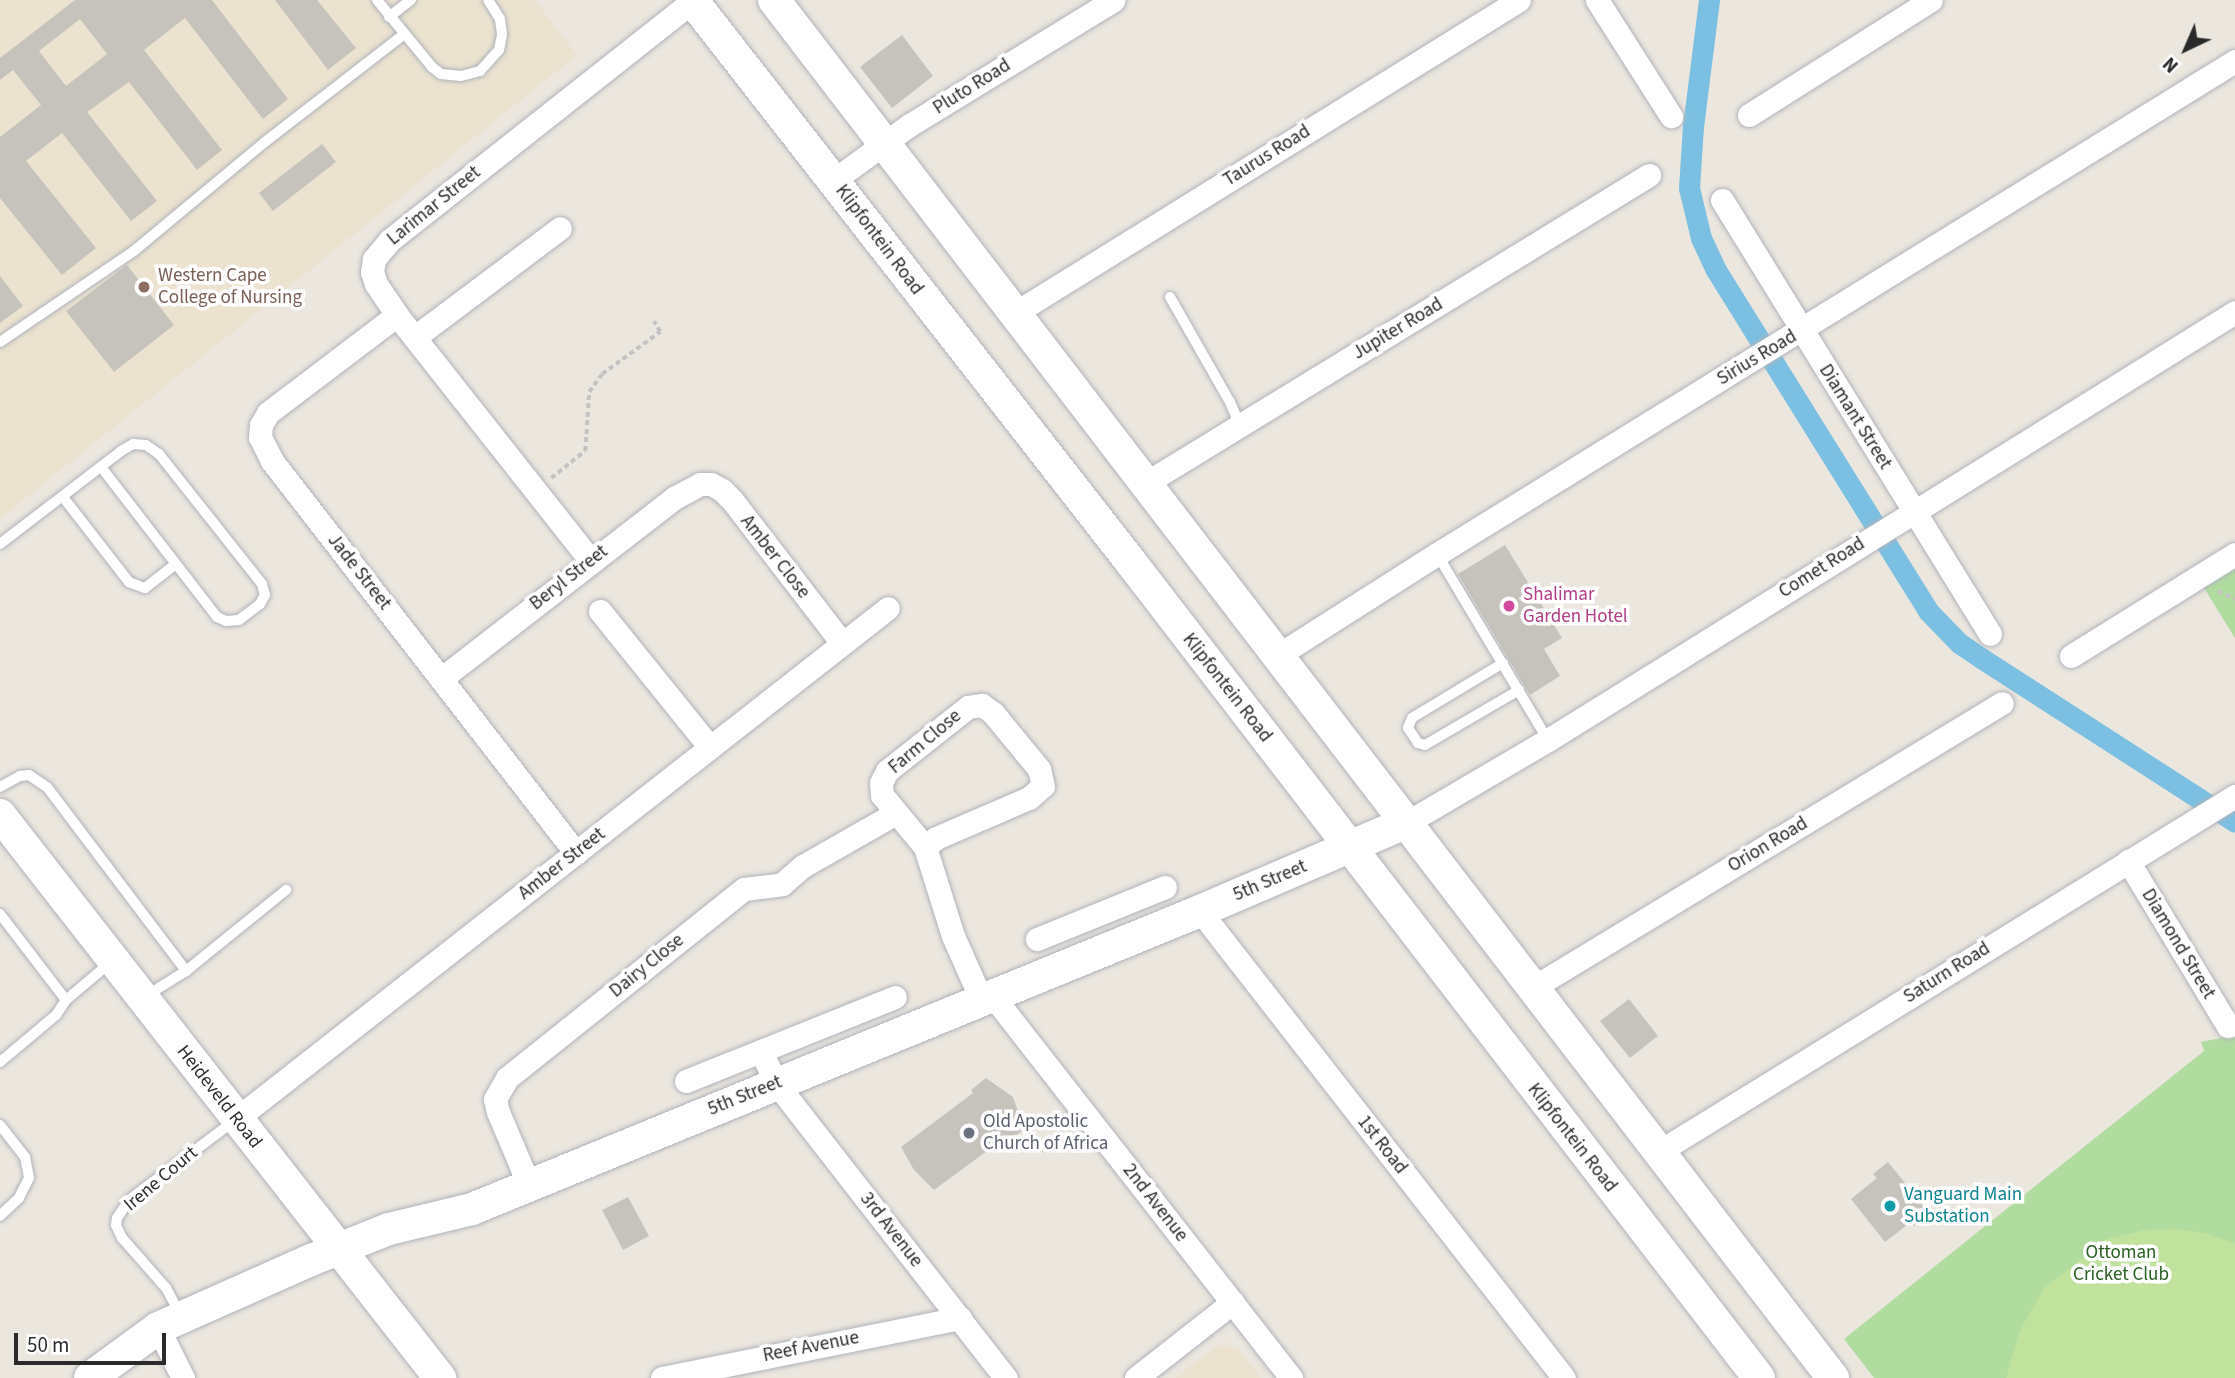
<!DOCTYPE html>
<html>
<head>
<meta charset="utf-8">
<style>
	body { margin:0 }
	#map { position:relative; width:2235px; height:1378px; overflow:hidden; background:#ebe6de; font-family:"Source Sans 3",sans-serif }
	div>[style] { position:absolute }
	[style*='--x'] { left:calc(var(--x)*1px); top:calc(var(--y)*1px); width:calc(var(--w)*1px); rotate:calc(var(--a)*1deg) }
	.education>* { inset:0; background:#ebe3cf }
	.green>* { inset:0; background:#b0dca0 }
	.pitch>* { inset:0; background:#c0e29d }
	.canal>* { height:21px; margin:-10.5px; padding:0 10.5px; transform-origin:10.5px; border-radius:10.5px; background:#7bc0e2 }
	.building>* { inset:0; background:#c6c3bd }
	.path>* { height:3.5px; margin-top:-1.75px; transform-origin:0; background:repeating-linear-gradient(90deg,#c3c3c3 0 5px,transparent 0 8.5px) }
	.roads { filter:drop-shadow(0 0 2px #b1b3bc) drop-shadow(0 0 2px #b1b3bc) }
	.lane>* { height:10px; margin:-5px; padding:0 5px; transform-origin:5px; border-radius:5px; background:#fff }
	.street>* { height:23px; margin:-11.5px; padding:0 11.5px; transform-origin:11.5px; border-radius:11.5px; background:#fff }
	.secondary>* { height:32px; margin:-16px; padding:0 16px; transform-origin:16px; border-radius:16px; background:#fff }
	.dots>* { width:19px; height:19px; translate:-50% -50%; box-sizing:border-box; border:4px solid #fff; border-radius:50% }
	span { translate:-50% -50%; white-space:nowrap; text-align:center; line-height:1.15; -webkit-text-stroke:7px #fff; paint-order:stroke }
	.street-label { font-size:19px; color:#2a2a2a }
	.education-label { font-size:19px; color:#785e54 }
	.left { translate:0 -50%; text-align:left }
	.hotel-label { font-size:19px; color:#b23c85 }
	.worship-label { font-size:19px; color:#5b616d }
	.culture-label { font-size:19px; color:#0d838f }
	.park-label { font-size:19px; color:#2a6022 }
	.north { position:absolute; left:2151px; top:14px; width:70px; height:70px; -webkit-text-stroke:5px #fff; paint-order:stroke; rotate:224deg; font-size:19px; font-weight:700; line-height:28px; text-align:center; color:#2a2a2a }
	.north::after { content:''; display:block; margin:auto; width:24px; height:32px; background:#2a2a2a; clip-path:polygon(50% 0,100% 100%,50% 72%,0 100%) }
	.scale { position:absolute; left:14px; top:1333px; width:152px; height:32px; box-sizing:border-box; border:4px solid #2a2a2a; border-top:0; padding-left:9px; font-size:21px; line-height:24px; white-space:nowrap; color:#2a2a2a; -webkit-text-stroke:5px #fff; paint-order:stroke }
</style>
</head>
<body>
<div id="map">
	<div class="education">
		<i style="clip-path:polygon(0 0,535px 0,577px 55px,0 519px)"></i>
		<i style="clip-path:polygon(1218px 1345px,1238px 1348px,1261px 1378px,1176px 1378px)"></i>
	</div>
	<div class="green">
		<i style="clip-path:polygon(2235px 569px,2235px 638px,2204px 588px)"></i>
		<i style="clip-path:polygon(2235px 1035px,2235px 1378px,1874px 1378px,1844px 1339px,2204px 1051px,2201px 1042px)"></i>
	</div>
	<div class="pitch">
		<i style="clip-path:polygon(2175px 1229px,2205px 1233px,2235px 1243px,2235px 1378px,2006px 1378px,2020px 1330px,2044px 1288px,2107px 1239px,2145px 1230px)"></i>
	</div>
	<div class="canal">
		<i style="--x:1709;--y:0;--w:127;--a:97.2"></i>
		<i style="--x:1693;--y:126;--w:62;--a:93.7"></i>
		<i style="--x:1689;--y:188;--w:51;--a:76.5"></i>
		<i style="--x:1701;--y:238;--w:35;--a:65"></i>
		<i style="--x:1716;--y:270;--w:402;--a:58.1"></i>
		<i style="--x:1928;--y:611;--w:45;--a:45.9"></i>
		<i style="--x:1959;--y:643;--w:27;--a:34"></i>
		<i style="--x:1981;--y:658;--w:302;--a:32.8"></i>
	</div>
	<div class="building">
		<i style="clip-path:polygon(evenodd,75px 0,212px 0,288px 99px,263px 119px,185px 18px,144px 50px,222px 150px,197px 170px,129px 82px,87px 112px,157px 201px,131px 221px,62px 133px,26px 161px,96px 248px,62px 275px,0 198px,0 137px,41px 105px,13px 70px,0 80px,0 58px,75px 0,80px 19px,107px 54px,66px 86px,39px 51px,80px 19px)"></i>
		<i style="clip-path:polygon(275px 0,317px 0,356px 48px,328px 70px)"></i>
		<i style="clip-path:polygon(902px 35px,933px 76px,892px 108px,860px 67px)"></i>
		<i style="clip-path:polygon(322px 144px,336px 162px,273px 211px,259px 193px)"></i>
		<i style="clip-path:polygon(127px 265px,174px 325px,114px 372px,66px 311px)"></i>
		<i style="clip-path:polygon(0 276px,23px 306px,0 323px)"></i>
		<i style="clip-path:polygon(1505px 545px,1562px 638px,1544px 649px,1560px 676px,1530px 695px,1458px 574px)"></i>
		<i style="clip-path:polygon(1629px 999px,1658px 1036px,1630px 1058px,1600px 1021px)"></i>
		<i style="clip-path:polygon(986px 1078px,1013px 1097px,1024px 1129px,1009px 1141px,1006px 1137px,934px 1190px,914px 1170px,901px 1147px,973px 1093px,971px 1090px)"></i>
		<i style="clip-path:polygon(1888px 1162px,1930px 1214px,1914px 1226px,1911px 1222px,1885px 1242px,1851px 1199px,1877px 1178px,1873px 1174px)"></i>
		<i style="clip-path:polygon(628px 1197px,649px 1236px,623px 1250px,602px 1210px)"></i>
	</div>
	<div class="path">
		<i style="--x:551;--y:478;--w:43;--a:-38.5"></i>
		<i style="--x:585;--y:451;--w:59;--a:-86.1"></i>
		<i style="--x:589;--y:392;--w:22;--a:-54"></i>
		<i style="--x:602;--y:374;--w:72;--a:-35.9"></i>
		<i style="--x:660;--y:332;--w:12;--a:-121"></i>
		<i style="--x:2218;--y:591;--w:19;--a:25"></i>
	</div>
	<div class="roads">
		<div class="lane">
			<i style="--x:377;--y:0;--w:87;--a:50.6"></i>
			<i style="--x:432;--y:67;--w:11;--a:38"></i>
			<i style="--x:441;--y:74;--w:20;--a:6"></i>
			<i style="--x:461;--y:76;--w:20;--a:-15"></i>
			<i style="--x:480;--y:71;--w:28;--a:-48"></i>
			<i style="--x:499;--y:50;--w:16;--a:-79"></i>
			<i style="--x:502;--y:34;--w:15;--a:-98"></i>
			<i style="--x:500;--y:19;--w:22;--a:-122"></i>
			<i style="--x:389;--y:17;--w:28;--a:-38"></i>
			<i style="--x:1170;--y:297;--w:121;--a:60.3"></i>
			<i style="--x:1230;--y:402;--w:25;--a:67"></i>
			<i style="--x:0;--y:342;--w:162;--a:-34.2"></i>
			<i style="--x:134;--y:251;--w:170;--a:-39.8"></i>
			<i style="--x:265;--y:142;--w:175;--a:-37.8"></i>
			<i style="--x:63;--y:497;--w:108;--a:52.2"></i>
			<i style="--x:129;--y:582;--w:17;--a:21"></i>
			<i style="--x:145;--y:588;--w:39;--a:-38"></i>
			<i style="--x:0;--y:544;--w:153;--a:-37.5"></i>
			<i style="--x:121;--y:451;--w:14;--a:-30"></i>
			<i style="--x:133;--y:444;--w:13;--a:4"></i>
			<i style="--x:146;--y:445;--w:16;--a:35"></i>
			<i style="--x:159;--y:454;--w:166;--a:51.6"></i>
			<i style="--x:262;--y:584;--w:11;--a:75"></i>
			<i style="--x:265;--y:595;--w:10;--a:119"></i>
			<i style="--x:260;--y:604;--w:26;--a:143"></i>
			<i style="--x:239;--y:620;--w:13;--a:176"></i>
			<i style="--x:226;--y:621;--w:10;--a:-156"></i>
			<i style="--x:217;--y:617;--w:188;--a:-127.7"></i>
			<i style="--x:1437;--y:554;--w:217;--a:59.2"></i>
			<i style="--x:1503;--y:663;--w:106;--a:148.9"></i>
			<i style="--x:1412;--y:718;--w:11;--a:112"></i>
			<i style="--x:1408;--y:728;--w:18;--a:56"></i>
			<i style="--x:1418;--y:743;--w:7;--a:16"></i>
			<i style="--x:1425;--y:745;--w:109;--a:-30.3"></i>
			<i style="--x:0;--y:787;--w:23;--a:-29"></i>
			<i style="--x:20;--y:776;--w:9;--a:-6"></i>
			<i style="--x:29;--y:775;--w:22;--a:34"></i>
			<i style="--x:47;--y:787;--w:231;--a:52.9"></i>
			<i style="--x:0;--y:914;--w:108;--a:52.5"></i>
			<i style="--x:146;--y:996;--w:47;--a:-32"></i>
			<i style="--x:186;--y:971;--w:129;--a:-39"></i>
			<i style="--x:0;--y:1062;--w:73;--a:-40"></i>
			<i style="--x:56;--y:1015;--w:18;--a:-56"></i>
			<i style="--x:66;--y:1000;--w:59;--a:-40.2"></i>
			<i style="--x:0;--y:1125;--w:41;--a:52"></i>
			<i style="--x:25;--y:1157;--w:21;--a:79"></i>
			<i style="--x:29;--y:1178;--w:22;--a:117"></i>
			<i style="--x:19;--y:1198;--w:26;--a:137"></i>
			<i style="--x:180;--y:1314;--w:30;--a:-118"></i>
			<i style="--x:166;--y:1288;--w:67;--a:-131.3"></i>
			<i style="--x:122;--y:1238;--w:14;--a:-115"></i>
			<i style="--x:116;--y:1225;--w:7;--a:-82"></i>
			<i style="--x:117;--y:1218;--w:22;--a:-56"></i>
			<i style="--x:129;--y:1200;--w:131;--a:-37"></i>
		</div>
		<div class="street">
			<i style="--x:1597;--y:0;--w:138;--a:57.5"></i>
			<i style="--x:1749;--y:115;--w:215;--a:-32.3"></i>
			<i style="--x:834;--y:180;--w:92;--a:-36.1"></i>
			<i style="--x:908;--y:126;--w:241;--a:-31.5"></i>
			<i style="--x:1722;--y:200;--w:510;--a:58.3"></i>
			<i style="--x:1015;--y:313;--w:593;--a:-31.84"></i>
			<i style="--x:397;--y:315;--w:162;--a:142.8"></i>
			<i style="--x:268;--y:413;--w:14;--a:120"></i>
			<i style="--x:261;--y:425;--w:12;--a:95"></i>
			<i style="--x:260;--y:437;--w:27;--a:63"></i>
			<i style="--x:272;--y:461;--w:496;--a:52.2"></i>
			<i style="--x:415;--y:337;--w:181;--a:-36.9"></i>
			<i style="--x:1146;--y:483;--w:590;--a:-31.48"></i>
			<i style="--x:591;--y:561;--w:313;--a:-128.3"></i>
			<i style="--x:397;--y:315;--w:37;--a:-124"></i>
			<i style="--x:376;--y:284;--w:13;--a:-108"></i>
			<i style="--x:372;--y:272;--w:13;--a:-81"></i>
			<i style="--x:374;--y:259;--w:25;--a:-50"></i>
			<i style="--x:390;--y:240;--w:386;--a:-38.3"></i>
			<i style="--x:600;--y:611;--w:174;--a:51.1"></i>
			<i style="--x:1280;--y:654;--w:186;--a:-32.5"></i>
			<i style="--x:1437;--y:554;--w:938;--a:-31.71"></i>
			<i style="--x:2071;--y:656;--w:193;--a:-31.9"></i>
			<i style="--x:442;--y:678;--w:294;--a:-37.8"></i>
			<i style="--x:674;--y:498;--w:30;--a:-28"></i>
			<i style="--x:700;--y:484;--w:11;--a:0"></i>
			<i style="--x:711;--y:484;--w:13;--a:29"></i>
			<i style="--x:722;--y:490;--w:14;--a:45"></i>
			<i style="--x:732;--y:500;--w:180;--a:52.4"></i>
			<i style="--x:1408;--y:822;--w:162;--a:-30.4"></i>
			<i style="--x:1548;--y:740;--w:809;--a:-31.92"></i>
			<i style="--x:925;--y:847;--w:14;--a:-39"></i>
			<i style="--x:936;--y:838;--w:101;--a:-23.3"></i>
			<i style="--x:1029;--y:798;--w:18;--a:-41"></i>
			<i style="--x:1043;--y:786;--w:17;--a:-103"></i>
			<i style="--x:1039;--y:769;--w:72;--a:-129.4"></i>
			<i style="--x:993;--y:713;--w:14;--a:-144"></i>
			<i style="--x:982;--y:705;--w:14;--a:172"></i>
			<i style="--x:968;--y:707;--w:103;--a:141.7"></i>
			<i style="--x:887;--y:771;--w:13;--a:117"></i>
			<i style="--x:881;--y:783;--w:12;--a:85"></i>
			<i style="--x:882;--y:795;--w:67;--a:50.4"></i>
			<i style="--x:925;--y:847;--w:93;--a:72.5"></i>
			<i style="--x:953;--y:936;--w:69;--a:66"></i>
			<i style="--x:2128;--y:861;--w:193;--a:58.8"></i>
			<i style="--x:1200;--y:911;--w:592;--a:52.07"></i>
			<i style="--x:1037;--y:939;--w:138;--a:-22.1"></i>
			<i style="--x:1534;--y:987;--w:547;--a:-31.25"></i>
			<i style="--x:992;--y:995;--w:486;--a:52"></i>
			<i style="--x:761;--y:1051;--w:35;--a:65"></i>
			<i style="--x:776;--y:1083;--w:374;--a:52.1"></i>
			<i style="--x:686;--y:1081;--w:225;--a:-21.9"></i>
			<i style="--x:236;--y:1119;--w:828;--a:-38.09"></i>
			<i style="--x:1660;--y:1151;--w:676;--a:-31.69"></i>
			<i style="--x:529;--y:1185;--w:79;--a:-113"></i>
			<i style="--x:498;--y:1112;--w:13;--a:-103"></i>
			<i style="--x:495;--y:1099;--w:24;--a:-60"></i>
			<i style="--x:507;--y:1078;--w:303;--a:-38.6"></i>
			<i style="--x:744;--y:889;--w:38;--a:-7"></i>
			<i style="--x:782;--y:884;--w:28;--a:-41"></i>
			<i style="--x:803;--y:866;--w:107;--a:-29.7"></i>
			<i style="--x:158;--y:1328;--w:56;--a:63.4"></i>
			<i style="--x:662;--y:1378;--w:304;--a:-11.4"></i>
			<i style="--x:1136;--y:1378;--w:123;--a:-38.1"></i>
		</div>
		<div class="secondary">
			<i style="--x:692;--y:0;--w:712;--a:52.02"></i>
			<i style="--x:1130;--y:561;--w:1031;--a:52.41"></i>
			<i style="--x:774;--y:0;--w:1738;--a:52.46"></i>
			<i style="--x:0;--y:815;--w:715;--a:51.99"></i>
			<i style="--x:90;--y:1378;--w:84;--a:-36.3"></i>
			<i style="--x:158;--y:1328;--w:167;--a:-24"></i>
			<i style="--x:311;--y:1260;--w:84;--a:-21.7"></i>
			<i style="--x:389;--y:1229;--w:85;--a:-13.5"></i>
			<i style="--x:472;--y:1209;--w:787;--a:-22.26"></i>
			<i style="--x:1200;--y:911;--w:226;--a:-23.2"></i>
		</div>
	</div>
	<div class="dots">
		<i style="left:144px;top:287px;background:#8d6e63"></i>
		<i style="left:1509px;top:606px;background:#d1479c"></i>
		<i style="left:969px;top:1133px;background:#6b7280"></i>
		<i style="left:1890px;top:1206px;background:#0f9aa8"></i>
	</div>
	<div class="street-label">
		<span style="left:972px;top:87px;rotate:-32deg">Pluto Road</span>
		<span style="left:1267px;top:156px;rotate:-32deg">Taurus Road</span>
		<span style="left:434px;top:206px;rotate:-39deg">Larimar Street</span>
		<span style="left:879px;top:240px;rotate:53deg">Klipfontein Road</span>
		<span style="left:1398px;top:329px;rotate:-31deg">Jupiter Road</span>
		<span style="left:1757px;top:358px;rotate:-31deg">Sirius Road</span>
		<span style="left:1855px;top:417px;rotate:58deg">Diamant Street</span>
		<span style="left:775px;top:557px;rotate:52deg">Amber Close</span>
		<span style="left:1822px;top:568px;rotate:-32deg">Comet Road</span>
		<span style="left:359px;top:572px;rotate:52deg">Jade Street</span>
		<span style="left:569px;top:578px;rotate:-38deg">Beryl Street</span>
		<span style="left:1227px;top:688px;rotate:52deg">Klipfontein Road</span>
		<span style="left:925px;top:742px;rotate:-40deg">Farm Close</span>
		<span style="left:1768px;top:845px;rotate:-31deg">Orion Road</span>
		<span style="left:562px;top:864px;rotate:-38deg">Amber Street</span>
		<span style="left:1270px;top:881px;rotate:-23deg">5th Street</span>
		<span style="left:2178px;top:944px;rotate:59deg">Diamond Street</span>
		<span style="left:647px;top:966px;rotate:-39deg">Dairy Close</span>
		<span style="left:1947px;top:973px;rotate:-32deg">Saturn Road</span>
		<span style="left:745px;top:1096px;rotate:-22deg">5th Street</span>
		<span style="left:219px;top:1097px;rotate:52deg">Heideveld Road</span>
		<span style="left:1572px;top:1138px;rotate:52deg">Klipfontein Road</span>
		<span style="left:1382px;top:1145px;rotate:52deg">1st Road</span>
		<span style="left:161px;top:1179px;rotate:-40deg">Irene Court</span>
		<span style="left:1155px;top:1203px;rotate:52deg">2nd Avenue</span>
		<span style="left:891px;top:1230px;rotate:52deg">3rd Avenue</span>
		<span style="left:811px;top:1347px;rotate:-11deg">Reef Avenue</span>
	</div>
	<div class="education-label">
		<span class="left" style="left:158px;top:287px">Western Cape<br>College of Nursing</span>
	</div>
	<div class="hotel-label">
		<span class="left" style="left:1523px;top:606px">Shalimar<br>Garden Hotel</span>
	</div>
	<div class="worship-label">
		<span class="left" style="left:983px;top:1133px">Old Apostolic<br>Church of Africa</span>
	</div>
	<div class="culture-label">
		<span class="left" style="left:1904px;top:1206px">Vanguard Main<br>Substation</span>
	</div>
	<div class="park-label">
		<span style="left:2121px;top:1264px">Ottoman<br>Cricket Club</span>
	</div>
	<div class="north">N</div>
	<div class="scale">50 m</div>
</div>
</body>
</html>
